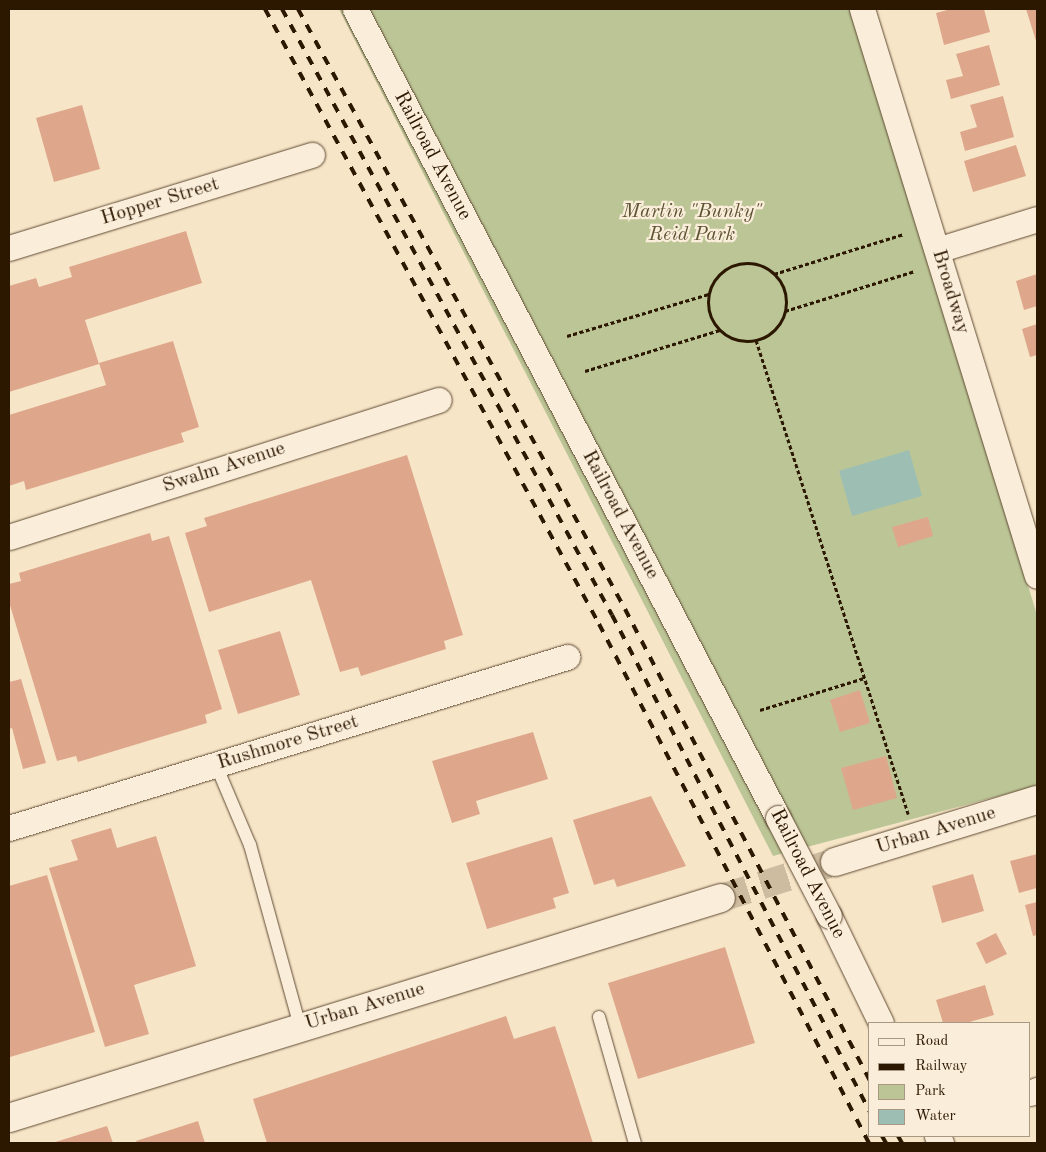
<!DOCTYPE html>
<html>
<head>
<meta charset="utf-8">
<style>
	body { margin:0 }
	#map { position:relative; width:1046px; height:1152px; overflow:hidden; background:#f7e5c8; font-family:"Old Standard TT",serif }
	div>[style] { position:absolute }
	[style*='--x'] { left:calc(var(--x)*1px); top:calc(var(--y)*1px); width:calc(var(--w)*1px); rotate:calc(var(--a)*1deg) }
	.green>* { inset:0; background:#bcc596 }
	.water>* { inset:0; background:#9dbfb3 }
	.building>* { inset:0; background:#dea78b }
	.tertiary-tunnel>* { height:28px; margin-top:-14px; transform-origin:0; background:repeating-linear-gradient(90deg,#cebca0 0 28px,transparent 0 42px) }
	.path>* { height:3px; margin-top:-1.5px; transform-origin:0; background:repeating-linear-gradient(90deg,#2c1700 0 4px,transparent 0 6.5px) }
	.path>.ring { margin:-1.5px; padding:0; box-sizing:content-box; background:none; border:3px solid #2c1700; border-radius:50% }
	.roads { filter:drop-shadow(0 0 1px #5f4a32) drop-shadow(0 0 1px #5f4a32) }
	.service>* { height:12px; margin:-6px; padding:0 6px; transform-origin:6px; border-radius:6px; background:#faeedb }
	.minor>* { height:25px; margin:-12.5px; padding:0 12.5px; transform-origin:12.5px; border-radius:12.5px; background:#faeedb }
	.tertiary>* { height:28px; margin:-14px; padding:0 14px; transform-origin:14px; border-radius:14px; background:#faeedb }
	.rail>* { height:4px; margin-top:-2px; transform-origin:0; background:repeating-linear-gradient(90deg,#2c1700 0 9px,transparent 0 18px) }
	.bridges { filter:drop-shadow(0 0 1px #5f4a32) drop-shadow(0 0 1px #5f4a32) }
	.minor-bridge>* { height:25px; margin:-12.5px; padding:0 12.5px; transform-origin:12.5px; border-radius:12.5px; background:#faeedb }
	span { translate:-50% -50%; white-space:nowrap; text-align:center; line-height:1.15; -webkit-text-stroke:4.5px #faeedb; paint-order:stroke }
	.street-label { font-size:20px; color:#2c1700 }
	.park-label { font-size:20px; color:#5e5434; font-style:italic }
	.frame { position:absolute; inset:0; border:10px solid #2c1700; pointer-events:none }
	.legend { position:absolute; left:868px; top:1022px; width:162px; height:115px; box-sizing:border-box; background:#faeedb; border:1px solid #a89883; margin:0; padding:6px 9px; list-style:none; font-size:15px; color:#2c1700 }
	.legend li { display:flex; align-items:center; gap:10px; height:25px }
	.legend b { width:25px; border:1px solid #a89883 }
</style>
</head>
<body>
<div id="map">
	<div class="green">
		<i style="clip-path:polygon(339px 9px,852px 9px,1037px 615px,1037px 786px,773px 856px)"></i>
	</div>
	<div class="water">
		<i style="clip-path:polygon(909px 450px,922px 496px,852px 516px,839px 471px)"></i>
	</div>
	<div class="building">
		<i style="clip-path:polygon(951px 9px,984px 9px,990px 32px,944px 45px,936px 13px)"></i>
		<i style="clip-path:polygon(1026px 9px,1037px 9px,1037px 41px,1036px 41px)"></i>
		<i style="clip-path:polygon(989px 45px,1000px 85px,951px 99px,946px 80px,963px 76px,956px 54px)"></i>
		<i style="clip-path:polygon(1003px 96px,1014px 137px,965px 151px,960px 132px,977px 127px,970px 105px)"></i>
		<i style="clip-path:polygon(82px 105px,100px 169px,54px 182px,36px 118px)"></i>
		<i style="clip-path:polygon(1016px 145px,1026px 176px,973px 192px,964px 161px)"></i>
		<i style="clip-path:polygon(186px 231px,202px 283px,85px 320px,99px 364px,9px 392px,9px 286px,36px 278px,39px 287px,72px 277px,69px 267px)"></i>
		<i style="clip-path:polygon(1037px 274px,1037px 306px,1024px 310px,1016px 281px)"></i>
		<i style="clip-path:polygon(1037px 324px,1037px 355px,1030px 357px,1022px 329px)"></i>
		<i style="clip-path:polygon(173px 341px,199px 427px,181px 433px,184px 442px,26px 490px,24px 481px,9px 486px,9px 415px,106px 385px,99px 363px)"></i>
		<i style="clip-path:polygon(407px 455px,463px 635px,444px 641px,446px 649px,361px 676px,358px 667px,340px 672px,311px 580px,209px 612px,185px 533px,207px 526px,204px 518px)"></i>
		<i style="clip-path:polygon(928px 517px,933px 536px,898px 547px,892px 527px)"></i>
		<i style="clip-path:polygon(150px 533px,152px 541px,169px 536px,222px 709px,205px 715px,207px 723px,78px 762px,76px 756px,57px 761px,9px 602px,9px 584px,21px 581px,19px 573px)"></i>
		<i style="clip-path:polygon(280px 631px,300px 695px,238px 714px,218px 650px)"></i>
		<i style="clip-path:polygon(21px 679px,46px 763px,23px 769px,12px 728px,9px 729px,9px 682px)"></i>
		<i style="clip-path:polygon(860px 690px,870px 723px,840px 732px,830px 700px)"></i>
		<i style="clip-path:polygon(533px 732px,548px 779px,476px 801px,480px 814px,452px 823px,432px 761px)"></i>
		<i style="clip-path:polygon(886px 756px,897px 798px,853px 810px,841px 768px)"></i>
		<i style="clip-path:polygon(651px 796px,686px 866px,617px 887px,614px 879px,594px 885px,573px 820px)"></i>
		<i style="clip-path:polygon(111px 828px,117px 848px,156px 836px,196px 966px,134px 985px,149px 1034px,105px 1047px,49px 868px,78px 860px,71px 840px)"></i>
		<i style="clip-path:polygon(552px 837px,569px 893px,553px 898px,556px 908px,487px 929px,466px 863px)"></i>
		<i style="clip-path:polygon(1037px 854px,1037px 888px,1019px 893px,1010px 861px)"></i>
		<i style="clip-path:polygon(973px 874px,984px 911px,942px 923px,932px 886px)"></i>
		<i style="clip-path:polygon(47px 875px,95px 1032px,10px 1057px,9px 886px)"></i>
		<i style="clip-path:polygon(1037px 902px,1037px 935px,1033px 936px,1025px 905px)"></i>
		<i style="clip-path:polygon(996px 933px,1007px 954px,986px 964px,976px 943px)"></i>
		<i style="clip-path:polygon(725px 947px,755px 1043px,638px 1079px,608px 983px)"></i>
		<i style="clip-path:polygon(985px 985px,994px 1015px,966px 1023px,943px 1023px,936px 1000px)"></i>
		<i style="clip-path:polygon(506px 1016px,514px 1039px,555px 1026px,593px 1143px,267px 1143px,253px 1099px)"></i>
		<i style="clip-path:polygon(198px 1121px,205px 1143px,137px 1143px,136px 1141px)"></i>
		<i style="clip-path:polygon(107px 1126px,113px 1143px,52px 1143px)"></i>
	</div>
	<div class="tertiary-tunnel">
		<i style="--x:721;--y:898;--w:120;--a:-17.5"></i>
	</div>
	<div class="path">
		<i class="ring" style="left:708px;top:263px;width:75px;height:75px"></i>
		<i style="--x:774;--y:274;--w:136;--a:-17.1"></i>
		<i style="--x:785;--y:311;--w:136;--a:-17.1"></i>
		<i style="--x:567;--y:336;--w:148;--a:-16.5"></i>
		<i style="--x:756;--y:340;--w:498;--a:72.2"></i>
		<i style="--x:585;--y:371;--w:141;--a:-16.9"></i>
		<i style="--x:760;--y:710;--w:109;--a:-17.1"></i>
	</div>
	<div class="roads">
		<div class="service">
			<i style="--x:216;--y:765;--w:87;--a:67"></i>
			<i style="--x:250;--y:845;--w:189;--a:74.6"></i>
			<i style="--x:599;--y:1017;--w:131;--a:74.1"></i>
		</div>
		<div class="minor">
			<i style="--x:355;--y:9;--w:913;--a:62.4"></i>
			<i style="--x:862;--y:9;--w:593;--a:72.85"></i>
			<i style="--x:9;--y:248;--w:317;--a:-17.1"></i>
			<i style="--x:937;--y:250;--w:105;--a:-17.2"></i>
			<i style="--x:9;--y:537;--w:451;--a:-17.7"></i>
			<i style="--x:9;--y:828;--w:584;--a:-17.04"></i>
			<i style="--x:829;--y:916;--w:119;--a:64.1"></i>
			<i style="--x:1030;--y:1093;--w:8;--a:-23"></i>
			<i style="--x:937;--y:1136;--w:8;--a:60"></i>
		</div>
		<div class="tertiary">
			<i style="--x:835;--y:862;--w:211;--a:-17.1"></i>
			<i style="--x:9;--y:1118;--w:745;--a:-17.17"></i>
		</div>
	</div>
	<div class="rail">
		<i style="--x:265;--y:9;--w:700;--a:61.49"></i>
		<i style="--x:599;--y:624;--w:585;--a:62.52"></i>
		<i style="--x:282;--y:9;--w:690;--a:61.43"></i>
		<i style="--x:612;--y:615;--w:560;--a:62.57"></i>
		<i style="--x:298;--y:9;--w:683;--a:61.41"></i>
		<i style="--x:625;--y:609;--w:532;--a:62.57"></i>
		<i style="--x:882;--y:1136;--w:8;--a:60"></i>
		<i style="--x:898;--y:1136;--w:8;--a:60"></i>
	</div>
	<div class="bridges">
		<div class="minor-bridge">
			<i style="--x:778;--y:818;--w:110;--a:62.5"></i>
		</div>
	</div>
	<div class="street-label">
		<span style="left:432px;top:156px;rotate:62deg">Railroad Avenue</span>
		<span style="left:160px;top:202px;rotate:-17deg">Hopper Street</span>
		<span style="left:950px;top:292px;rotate:73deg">Broadway</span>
		<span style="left:224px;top:468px;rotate:-18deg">Swalm Avenue</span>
		<span style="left:620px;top:515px;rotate:62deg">Railroad Avenue</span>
		<span style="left:288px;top:743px;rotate:-17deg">Rushmore Street</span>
		<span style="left:936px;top:831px;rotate:-17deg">Urban Avenue</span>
		<span style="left:807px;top:874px;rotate:63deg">Railroad Avenue</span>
		<span style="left:365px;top:1007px;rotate:-17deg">Urban Avenue</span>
	</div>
	<div class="park-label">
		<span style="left:692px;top:224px">Martin "Bunky"<br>Reid Park</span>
	</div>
	<div class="frame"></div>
	<ul class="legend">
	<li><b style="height:6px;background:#faeedb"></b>Road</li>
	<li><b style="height:6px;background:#2c1700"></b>Railway</li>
	<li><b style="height:14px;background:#bcc596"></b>Park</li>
	<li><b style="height:14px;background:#9dbfb3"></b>Water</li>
	</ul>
</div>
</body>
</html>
